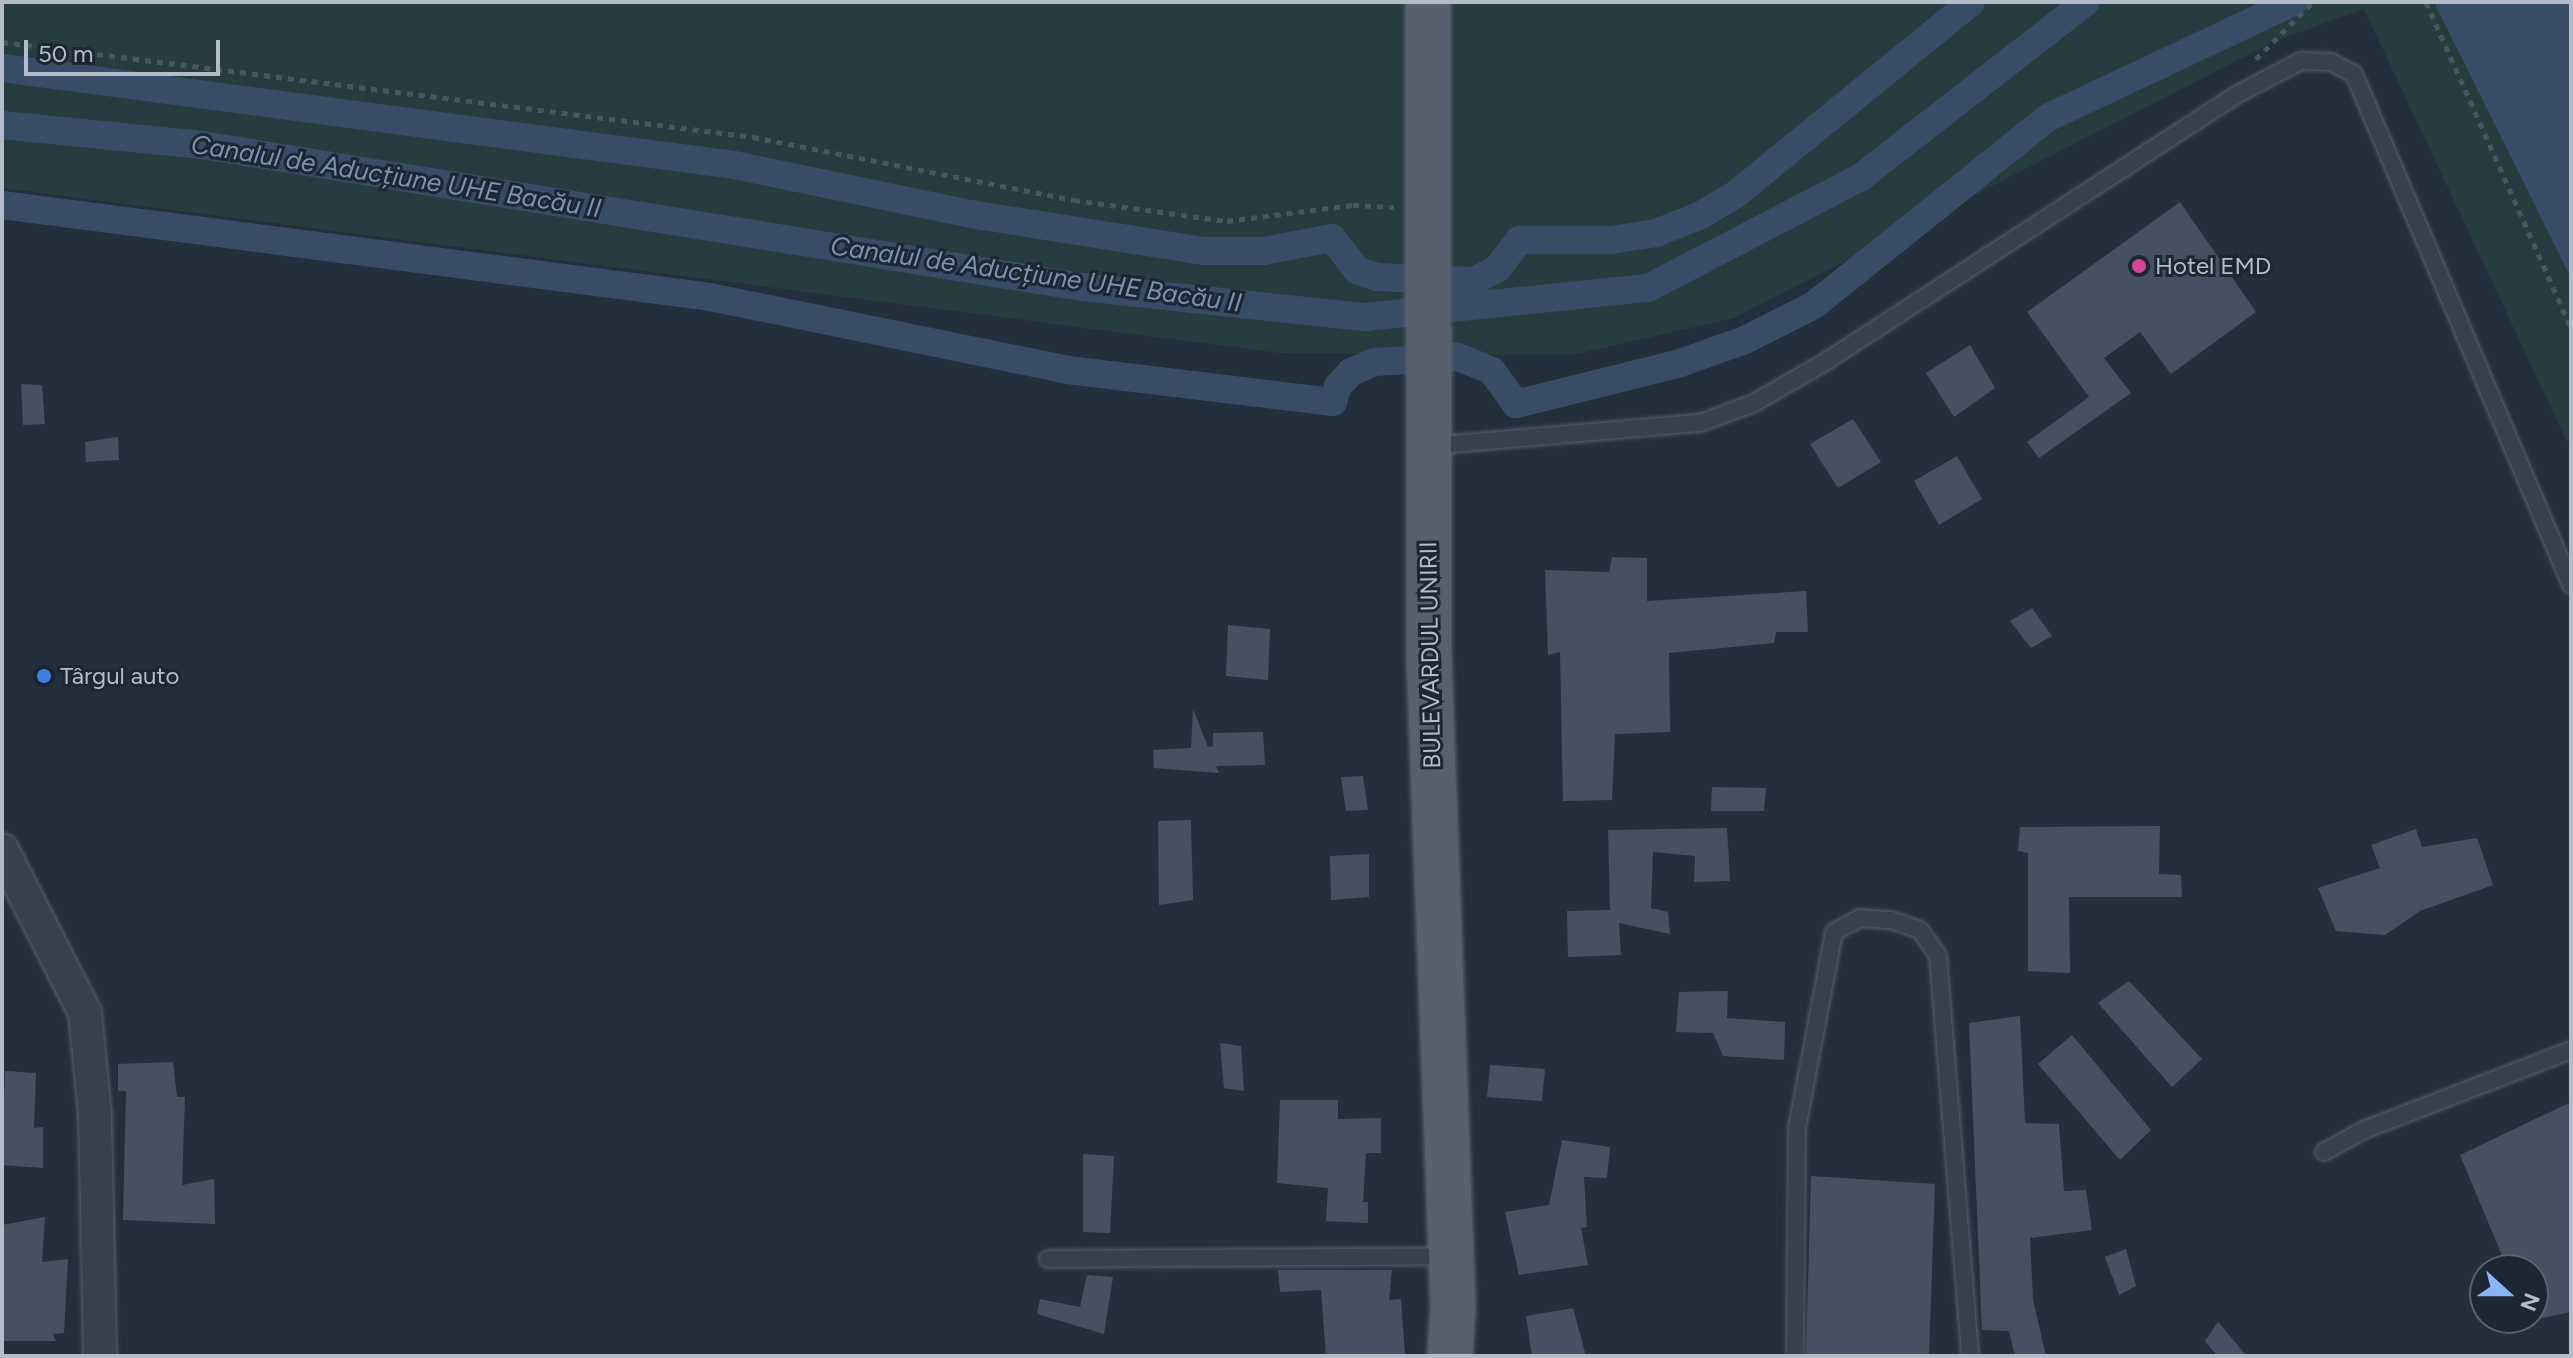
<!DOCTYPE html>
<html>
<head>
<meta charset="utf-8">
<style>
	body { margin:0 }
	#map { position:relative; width:2573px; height:1358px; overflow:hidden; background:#242f3e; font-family:Figtree,sans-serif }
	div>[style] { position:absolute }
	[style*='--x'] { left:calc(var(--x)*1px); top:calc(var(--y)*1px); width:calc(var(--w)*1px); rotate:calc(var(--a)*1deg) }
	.green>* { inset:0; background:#263c3f }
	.water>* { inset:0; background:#394c67 }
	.canal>* { height:28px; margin:-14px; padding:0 14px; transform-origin:14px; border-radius:14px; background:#394c67 }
	.building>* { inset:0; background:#455162 }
	.path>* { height:5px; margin-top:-2.5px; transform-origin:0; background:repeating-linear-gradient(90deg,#44595c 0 6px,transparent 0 12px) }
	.roads { filter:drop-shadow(0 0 2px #565f6c) drop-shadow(0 0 2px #565f6c) }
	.lane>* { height:16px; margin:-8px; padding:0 8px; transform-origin:8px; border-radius:8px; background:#38414e }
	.street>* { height:32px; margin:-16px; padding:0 16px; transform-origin:16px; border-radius:16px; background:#38414e }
	.primary>* { height:44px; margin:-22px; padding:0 22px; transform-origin:22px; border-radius:22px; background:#56606e }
	.dots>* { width:22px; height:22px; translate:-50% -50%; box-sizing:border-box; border:4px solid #1d2633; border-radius:50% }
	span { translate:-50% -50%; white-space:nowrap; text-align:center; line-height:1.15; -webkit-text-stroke:6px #1d2633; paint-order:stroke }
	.poi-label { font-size:24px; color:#b4bcc9 }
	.left { translate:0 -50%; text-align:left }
	.street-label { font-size:24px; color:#b4bcc9 }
	.water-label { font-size:26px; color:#7c92b1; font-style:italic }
	.frame { position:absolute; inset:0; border:4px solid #b4bcc9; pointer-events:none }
	.north { position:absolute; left:2469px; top:1254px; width:80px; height:80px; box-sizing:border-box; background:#1d2633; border:2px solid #59626f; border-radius:50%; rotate:111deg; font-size:22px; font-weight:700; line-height:32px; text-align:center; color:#b4bcc9 }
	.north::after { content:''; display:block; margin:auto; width:28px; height:36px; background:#8ab4f8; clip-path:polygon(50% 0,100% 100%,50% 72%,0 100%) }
	.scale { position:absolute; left:24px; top:40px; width:196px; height:36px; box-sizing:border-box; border:4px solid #b4bcc9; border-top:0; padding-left:10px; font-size:24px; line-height:28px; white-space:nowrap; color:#b4bcc9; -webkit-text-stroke:6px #1d2633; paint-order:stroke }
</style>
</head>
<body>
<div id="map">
	<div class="green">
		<i style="clip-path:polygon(2px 2px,2571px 2px,2571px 450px,2364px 9px,2275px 41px,1734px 318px,1572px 355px,1279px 353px,2px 188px)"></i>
	</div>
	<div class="water">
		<i style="clip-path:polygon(2434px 2px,2571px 2px,2571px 278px)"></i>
	</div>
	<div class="canal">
		<i style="--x:2;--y:68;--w:738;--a:7.55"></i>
		<i style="--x:734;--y:165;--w:241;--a:11.7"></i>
		<i style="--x:970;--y:214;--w:237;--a:9"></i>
		<i style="--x:1204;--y:251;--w:60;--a:0"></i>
		<i style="--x:1264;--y:251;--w:69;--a:-10.8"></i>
		<i style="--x:1332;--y:238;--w:41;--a:52"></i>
		<i style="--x:1357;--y:270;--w:20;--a:20"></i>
		<i style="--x:1376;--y:277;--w:98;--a:2.3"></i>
		<i style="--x:1474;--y:281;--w:27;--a:-28"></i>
		<i style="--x:1498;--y:268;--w:35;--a:-53"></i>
		<i style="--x:1519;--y:240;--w:92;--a:0"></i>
		<i style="--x:1611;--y:240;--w:46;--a:-8.8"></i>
		<i style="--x:1656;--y:233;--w:48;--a:-21.8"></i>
		<i style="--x:1701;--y:215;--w:41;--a:-31"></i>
		<i style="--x:1736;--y:194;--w:303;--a:-39.2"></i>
		<i style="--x:2;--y:125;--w:201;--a:5.7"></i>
		<i style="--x:202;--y:145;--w:891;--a:9.17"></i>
		<i style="--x:1082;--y:287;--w:285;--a:6.1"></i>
		<i style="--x:1365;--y:317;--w:284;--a:-5.9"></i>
		<i style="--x:1648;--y:288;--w:240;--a:-27.5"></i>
		<i style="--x:1861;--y:177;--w:285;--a:-37.9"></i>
		<i style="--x:2;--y:205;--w:714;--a:7.4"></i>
		<i style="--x:710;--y:297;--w:365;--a:11.5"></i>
		<i style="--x:1068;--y:370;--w:267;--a:6.9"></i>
		<i style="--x:1333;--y:402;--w:17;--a:-73"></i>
		<i style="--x:1338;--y:386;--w:19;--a:-47"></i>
		<i style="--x:1351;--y:372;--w:26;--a:-23"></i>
		<i style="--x:1375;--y:362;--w:83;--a:-3.4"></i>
		<i style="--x:1458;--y:357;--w:37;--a:22"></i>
		<i style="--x:1492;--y:371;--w:41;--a:54"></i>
		<i style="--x:1516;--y:404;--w:169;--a:-14"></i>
		<i style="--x:1680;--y:363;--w:69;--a:-19.5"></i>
		<i style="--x:1745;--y:340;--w:77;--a:-26.9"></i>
		<i style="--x:1814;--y:305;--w:299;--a:-38.7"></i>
		<i style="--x:2047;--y:118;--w:273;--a:-25.2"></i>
	</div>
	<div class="building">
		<i style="clip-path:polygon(2180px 202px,2256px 312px,2171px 374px,2140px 332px,2104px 358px,2131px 393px,2039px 458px,2027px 442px,2089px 397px,2027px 312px)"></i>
		<i style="clip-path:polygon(1970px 345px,1995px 388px,1954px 417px,1926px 373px)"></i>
		<i style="clip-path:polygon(21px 384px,42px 385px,45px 424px,23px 425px)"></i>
		<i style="clip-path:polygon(1853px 419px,1881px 462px,1838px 488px,1810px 444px)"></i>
		<i style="clip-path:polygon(118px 437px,119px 460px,86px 462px,85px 442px)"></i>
		<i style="clip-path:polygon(1957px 456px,1982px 499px,1939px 525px,1914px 481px)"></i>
		<i style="clip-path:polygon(1612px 557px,1647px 558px,1647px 601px,1806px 591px,1808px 632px,1776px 632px,1774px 643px,1669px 653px,1670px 732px,1615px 734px,1612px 800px,1563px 801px,1560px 652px,1548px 655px,1545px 570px,1609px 572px)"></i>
		<i style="clip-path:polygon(2032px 608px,2052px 636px,2031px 648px,2010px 621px)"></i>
		<i style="clip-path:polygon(1228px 625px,1270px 629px,1268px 680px,1226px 676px)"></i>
		<i style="clip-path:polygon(1193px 709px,1208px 747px,1213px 746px,1213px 733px,1263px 732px,1265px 765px,1216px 766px,1219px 773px,1154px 768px,1153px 750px,1191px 748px)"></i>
		<i style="clip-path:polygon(1363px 776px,1368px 810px,1346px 811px,1341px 777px)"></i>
		<i style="clip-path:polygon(1712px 787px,1766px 788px,1764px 811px,1711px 811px)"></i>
		<i style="clip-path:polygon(1191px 820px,1193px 900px,1159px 905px,1158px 821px)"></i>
		<i style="clip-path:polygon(2160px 826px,2159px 874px,2181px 875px,2182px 897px,2069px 897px,2070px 973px,2028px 971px,2028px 853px,2018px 851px,2020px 827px)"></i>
		<i style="clip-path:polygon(1727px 828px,1730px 881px,1694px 882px,1695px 856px,1653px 852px,1651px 908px,1668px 912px,1670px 934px,1619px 923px,1621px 955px,1568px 957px,1567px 911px,1610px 910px,1608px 830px)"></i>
		<i style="clip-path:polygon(2416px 829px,2422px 847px,2477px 838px,2493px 885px,2420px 911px,2385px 935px,2336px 931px,2318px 888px,2380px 868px,2371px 845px)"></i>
		<i style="clip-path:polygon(1369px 854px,1369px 897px,1331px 900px,1330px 856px)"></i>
		<i style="clip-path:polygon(2129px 981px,2202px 1059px,2172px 1087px,2098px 1003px)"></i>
		<i style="clip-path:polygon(1728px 991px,1727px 1018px,1785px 1022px,1784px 1060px,1723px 1056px,1713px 1033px,1676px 1032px,1679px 992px)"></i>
		<i style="clip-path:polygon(2020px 1016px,2025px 1123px,2059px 1124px,2064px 1191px,2086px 1190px,2092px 1230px,2030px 1238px,2033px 1300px,2046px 1356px,2015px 1356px,2009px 1331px,1982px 1330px,1969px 1023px)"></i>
		<i style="clip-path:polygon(2072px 1035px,2151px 1130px,2120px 1160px,2038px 1064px)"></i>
		<i style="clip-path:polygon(1220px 1043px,1241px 1046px,1244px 1091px,1224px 1088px)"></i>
		<i style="clip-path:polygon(173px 1062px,177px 1097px,185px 1097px,182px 1185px,214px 1179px,215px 1224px,123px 1220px,126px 1091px,118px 1091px,118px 1064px)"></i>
		<i style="clip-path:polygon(1490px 1065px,1545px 1069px,1542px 1101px,1487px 1097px)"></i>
		<i style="clip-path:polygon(5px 1071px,36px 1073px,34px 1128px,43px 1127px,43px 1168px,2px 1165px)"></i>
		<i style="clip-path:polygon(1280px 1100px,1338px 1100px,1338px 1119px,1381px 1118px,1381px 1153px,1366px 1153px,1363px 1202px,1368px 1202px,1368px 1223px,1326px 1221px,1328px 1188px,1277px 1183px)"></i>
		<i style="clip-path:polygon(2571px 1102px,2571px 1312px,2533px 1320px,2533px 1270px,2508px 1270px,2460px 1155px)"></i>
		<i style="clip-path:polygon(1562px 1140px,1610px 1147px,1607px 1178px,1584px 1177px,1587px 1227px,1581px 1228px,1588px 1265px,1519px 1275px,1505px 1212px,1549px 1205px)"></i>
		<i style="clip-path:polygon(1083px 1154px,1114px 1156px,1110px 1233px,1083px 1232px)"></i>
		<i style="clip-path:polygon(1811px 1176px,1935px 1184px,1929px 1356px,1806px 1356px)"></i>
		<i style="clip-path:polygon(45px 1217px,42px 1262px,68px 1259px,64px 1333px,53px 1334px,56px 1341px,4px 1341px,2px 1225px)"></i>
		<i style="clip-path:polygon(2126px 1249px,2136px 1286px,2119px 1295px,2105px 1257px)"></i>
		<i style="clip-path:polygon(1278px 1270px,1392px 1270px,1389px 1300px,1401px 1299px,1405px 1356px,1326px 1356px,1321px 1290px,1280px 1292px)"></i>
		<i style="clip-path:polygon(1087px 1275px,1113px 1277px,1104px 1334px,1037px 1314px,1040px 1299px,1080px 1307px)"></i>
		<i style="clip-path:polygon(1573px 1308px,1586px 1356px,1532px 1356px,1526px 1316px)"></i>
		<i style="clip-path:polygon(2218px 1322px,2247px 1356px,2217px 1356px,2205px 1341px)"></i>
	</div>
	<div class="path">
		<i style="--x:2426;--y:2;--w:357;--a:66"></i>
		<i style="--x:2;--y:42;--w:757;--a:7.21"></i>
		<i style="--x:753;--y:137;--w:327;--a:11.1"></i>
		<i style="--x:1074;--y:200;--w:154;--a:7.8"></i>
		<i style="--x:1227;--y:221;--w:127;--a:-7.2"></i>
		<i style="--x:1353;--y:205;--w:41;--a:2.8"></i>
		<i style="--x:2256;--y:59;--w:81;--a:-45"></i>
	</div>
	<div class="roads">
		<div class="lane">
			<i style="--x:1429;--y:446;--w:272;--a:-4.9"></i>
			<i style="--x:1700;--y:423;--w:58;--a:-20.3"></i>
			<i style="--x:1754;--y:403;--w:82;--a:-30"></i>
			<i style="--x:1825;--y:362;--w:490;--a:-33"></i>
			<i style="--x:2236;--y:95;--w:73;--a:-27.6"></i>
			<i style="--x:2301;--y:61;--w:30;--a:2"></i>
			<i style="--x:2331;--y:62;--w:26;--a:28"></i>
			<i style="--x:2354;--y:74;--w:555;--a:66.99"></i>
			<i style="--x:2324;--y:1152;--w:46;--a:-28.8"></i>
			<i style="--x:2364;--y:1130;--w:222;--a:-21.1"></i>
			<i style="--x:1048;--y:1259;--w:401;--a:-0.4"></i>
			<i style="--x:1795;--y:1356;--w:228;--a:-89.5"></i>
			<i style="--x:1797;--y:1128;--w:199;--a:-79.3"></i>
			<i style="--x:1834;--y:932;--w:30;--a:-28"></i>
			<i style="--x:1860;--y:918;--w:31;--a:4"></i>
			<i style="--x:1891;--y:920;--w:31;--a:19"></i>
			<i style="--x:1920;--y:930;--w:32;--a:55"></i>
			<i style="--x:1938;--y:956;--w:401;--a:85.4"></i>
		</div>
		<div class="street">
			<i style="--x:2;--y:850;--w:183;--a:63"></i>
			<i style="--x:85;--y:1013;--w:102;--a:84.4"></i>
			<i style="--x:95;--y:1115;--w:241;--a:88.8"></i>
		</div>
		<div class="primary">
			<i style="--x:1428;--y:2;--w:656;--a:89.91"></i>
			<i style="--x:1429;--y:658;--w:649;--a:87.88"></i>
			<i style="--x:1453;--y:1307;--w:49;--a:93.5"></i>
		</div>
	</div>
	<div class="dots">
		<i style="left:2139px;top:266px;background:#d1479c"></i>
		<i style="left:44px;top:676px;background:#3f7fe0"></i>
	</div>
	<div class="poi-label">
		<span class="left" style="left:2155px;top:266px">Hotel EMD</span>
		<span class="left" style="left:60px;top:676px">Târgul auto</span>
	</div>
	<div class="street-label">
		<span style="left:1430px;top:655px;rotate:-91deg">BULEVARDUL UNIRII</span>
	</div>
	<div class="water-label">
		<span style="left:396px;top:177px;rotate:9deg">Canalul de Aducțiune UHE Bacău II</span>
		<span style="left:1036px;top:275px;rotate:8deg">Canalul de Aducțiune UHE Bacău II</span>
	</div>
	<div class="frame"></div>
	<div class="north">N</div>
	<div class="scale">50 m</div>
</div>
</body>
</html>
